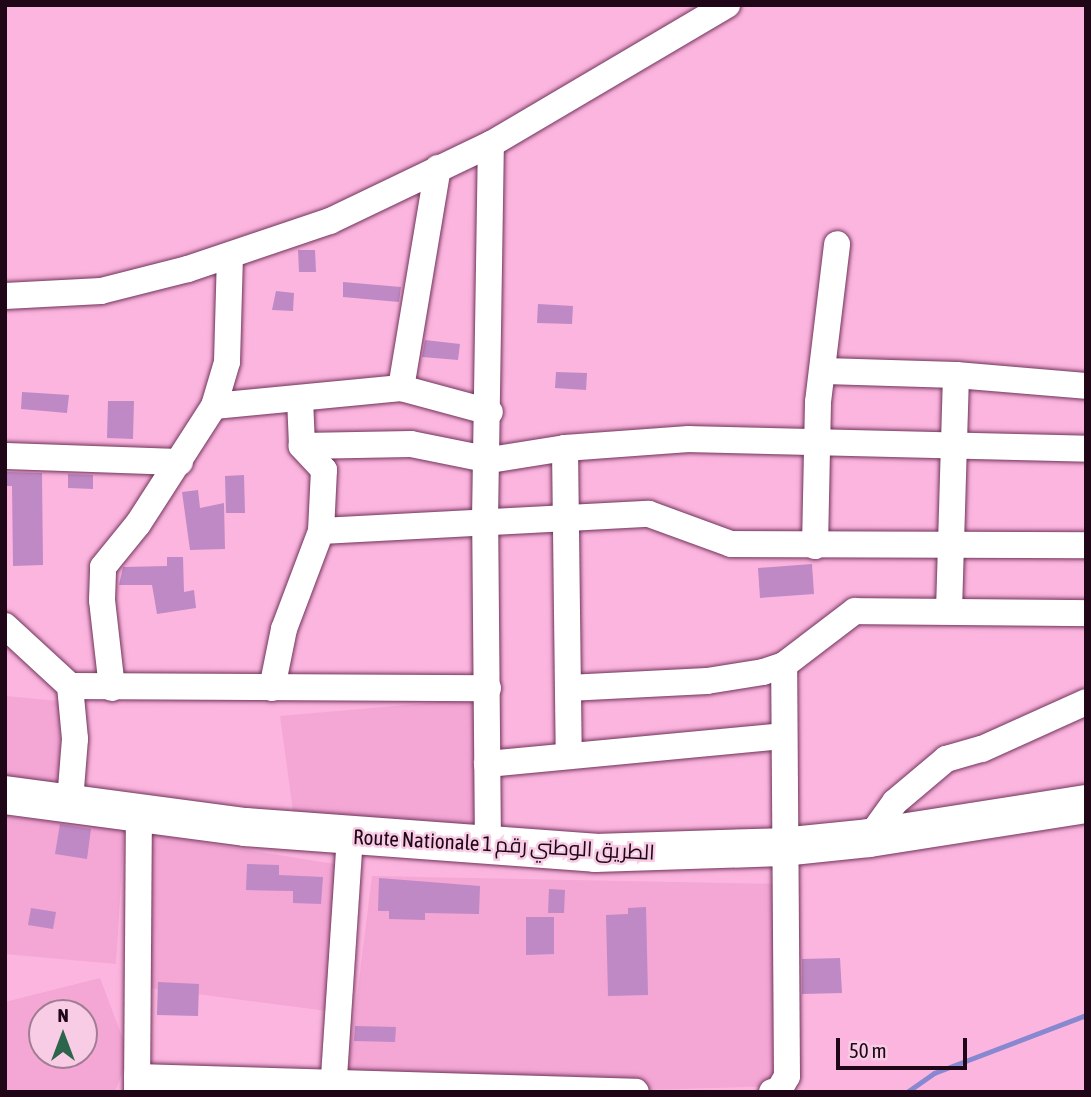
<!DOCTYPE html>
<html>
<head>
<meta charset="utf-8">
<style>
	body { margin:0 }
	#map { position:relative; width:1091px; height:1097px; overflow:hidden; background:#fcb5df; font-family:"Asap Condensed",Cairo,sans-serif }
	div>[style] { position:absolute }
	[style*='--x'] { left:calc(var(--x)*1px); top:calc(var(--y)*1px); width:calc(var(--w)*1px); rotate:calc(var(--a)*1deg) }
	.built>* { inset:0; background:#f4a6d5 }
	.stream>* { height:5px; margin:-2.5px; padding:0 2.5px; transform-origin:2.5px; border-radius:2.5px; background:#8888d0 }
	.building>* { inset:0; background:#bf89c5 }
	.roads { filter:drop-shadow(0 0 2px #70345a) drop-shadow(0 0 2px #70345a) }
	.minor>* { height:26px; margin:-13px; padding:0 13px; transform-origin:13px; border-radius:13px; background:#fff }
	.highway>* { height:38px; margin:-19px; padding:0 19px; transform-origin:19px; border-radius:19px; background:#fff }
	span { translate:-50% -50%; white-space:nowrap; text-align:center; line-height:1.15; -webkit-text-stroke:5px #f8cce5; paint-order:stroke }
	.street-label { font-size:21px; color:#1f0717 }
	.frame { position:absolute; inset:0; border:7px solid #1f0717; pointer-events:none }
	.north { position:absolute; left:28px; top:999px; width:70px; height:70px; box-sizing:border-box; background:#f8cce5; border:2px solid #a17d93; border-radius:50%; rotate:0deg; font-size:19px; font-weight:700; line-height:28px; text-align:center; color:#1f0717 }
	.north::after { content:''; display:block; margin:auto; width:24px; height:32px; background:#2c644c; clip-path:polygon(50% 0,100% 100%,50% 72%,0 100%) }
	.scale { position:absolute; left:836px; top:1038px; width:131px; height:32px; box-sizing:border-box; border:4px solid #1f0717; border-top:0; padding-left:9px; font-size:21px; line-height:24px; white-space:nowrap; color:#1f0717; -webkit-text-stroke:5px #f8cce5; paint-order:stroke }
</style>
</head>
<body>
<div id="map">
	<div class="built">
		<i style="clip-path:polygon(5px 696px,59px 701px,60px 788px,5px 783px)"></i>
		<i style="clip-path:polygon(474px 699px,477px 834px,294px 818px,280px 716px)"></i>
		<i style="clip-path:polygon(5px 816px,124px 830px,116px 964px,5px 954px)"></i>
		<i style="clip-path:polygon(149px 834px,359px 868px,350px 1014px,150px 988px)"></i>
		<i style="clip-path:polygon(372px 876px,782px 884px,777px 1086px,578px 1092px,346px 1086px)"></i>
		<i style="clip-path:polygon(evenodd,100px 978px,129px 1055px,115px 1092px,5px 1092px,5px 1002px,100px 978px,42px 1013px,84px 1013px,84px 1055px,42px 1055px,42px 1013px)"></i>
	</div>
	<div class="stream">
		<i style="--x:907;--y:1092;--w:33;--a:-35"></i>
		<i style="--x:934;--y:1073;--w:163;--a:-20.9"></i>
	</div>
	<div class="building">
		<i style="clip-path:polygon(298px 250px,315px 250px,316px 272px,299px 272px)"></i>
		<i style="clip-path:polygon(343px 282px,401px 287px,399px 302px,343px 297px)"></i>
		<i style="clip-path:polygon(276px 291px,294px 293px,293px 311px,272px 310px)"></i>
		<i style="clip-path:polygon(538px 304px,573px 306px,572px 324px,537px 323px)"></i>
		<i style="clip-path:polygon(425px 340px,460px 344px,458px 360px,422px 357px)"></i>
		<i style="clip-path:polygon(556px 372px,587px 373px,586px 390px,555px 388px)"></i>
		<i style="clip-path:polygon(22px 392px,69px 395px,67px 413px,21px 409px)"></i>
		<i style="clip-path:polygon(108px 401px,134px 401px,133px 439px,107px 438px)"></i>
		<i style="clip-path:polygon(5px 472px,42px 473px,43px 565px,13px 566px,12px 486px,5px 486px)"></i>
		<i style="clip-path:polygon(68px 474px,93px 475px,93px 489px,68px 488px)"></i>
		<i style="clip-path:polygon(244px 475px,245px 513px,226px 513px,225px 476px)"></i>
		<i style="clip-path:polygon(198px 490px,200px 508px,224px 503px,225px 549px,190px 550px,182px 492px)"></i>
		<i style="clip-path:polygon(167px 557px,183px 557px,184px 592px,194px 590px,196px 608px,157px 614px,152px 585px,119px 585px,123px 567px,167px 566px)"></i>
		<i style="clip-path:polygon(812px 564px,814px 594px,760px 598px,758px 568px)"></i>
		<i style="clip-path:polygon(60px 824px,91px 829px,87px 859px,55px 854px)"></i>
		<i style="clip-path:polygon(247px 864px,279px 865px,279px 875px,323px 877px,321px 904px,293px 903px,293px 891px,246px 890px)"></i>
		<i style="clip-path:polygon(379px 878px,480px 886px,479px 914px,425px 913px,425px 920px,389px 919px,389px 911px,378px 911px)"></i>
		<i style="clip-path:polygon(549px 889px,565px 890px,564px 913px,548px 913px)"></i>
		<i style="clip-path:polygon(646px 907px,648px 995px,608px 996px,606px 915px,628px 914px,628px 908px)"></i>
		<i style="clip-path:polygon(31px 908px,56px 912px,53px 929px,28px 925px)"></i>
		<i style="clip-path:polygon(526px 917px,554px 917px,554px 954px,526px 955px)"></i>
		<i style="clip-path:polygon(840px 958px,842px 993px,802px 994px,802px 959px)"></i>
		<i style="clip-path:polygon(158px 982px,199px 984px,198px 1016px,157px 1015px)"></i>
		<i style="clip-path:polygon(355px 1026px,396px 1027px,395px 1042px,354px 1041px)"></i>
	</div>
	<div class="roads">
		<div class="minor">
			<i style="--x:5;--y:296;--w:96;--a:-3"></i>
			<i style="--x:101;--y:291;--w:90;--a:-14.2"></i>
			<i style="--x:188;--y:269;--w:150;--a:-18.7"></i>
			<i style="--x:330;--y:221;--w:178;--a:-25.6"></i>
			<i style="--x:491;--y:144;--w:274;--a:-30.5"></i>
			<i style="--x:825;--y:371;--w:131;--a:1.7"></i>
			<i style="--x:956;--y:375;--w:130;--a:4.8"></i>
			<i style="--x:401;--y:388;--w:223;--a:-80.5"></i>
			<i style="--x:214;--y:406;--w:188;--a:-5.5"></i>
			<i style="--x:401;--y:388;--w:92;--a:15.1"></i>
			<i style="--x:302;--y:446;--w:109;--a:-1.1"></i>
			<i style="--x:411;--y:444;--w:81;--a:11.4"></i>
			<i style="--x:490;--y:460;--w:76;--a:-9.1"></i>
			<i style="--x:565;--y:448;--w:124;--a:-4.2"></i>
			<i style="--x:689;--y:439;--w:397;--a:1.4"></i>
			<i style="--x:565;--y:448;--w:308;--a:89.3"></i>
			<i style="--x:5;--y:456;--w:175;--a:2"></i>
			<i style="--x:321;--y:531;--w:328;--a:-3"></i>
			<i style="--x:649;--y:514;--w:87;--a:20.1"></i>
			<i style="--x:731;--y:544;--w:355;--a:0.2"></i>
			<i style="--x:815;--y:546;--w:144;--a:-88.8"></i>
			<i style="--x:818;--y:402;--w:159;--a:-83.1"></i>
			<i style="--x:949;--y:611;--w:236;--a:-88.3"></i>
			<i style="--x:5;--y:626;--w:88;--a:42.7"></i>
			<i style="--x:70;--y:686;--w:53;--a:84.6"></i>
			<i style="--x:75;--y:739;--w:62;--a:94.6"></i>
			<i style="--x:70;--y:686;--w:418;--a:0.3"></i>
			<i style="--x:112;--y:688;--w:89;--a:-96.5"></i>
			<i style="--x:102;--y:600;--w:33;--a:-88"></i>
			<i style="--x:103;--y:567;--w:55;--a:-50.9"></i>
			<i style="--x:138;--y:524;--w:140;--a:-57.2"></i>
			<i style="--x:214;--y:406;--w:46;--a:-73.5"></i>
			<i style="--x:227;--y:362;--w:106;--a:-88.4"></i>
			<i style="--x:272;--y:688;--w:60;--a:-78.5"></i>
			<i style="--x:284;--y:629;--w:105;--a:-69.3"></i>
			<i style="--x:321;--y:531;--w:61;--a:-87.2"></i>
			<i style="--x:324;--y:470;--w:33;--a:-133"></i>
			<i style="--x:302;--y:446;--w:47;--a:-92.4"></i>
			<i style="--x:568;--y:688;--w:139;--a:-2.9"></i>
			<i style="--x:707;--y:681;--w:57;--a:-9.1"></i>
			<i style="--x:763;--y:672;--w:22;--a:-18"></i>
			<i style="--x:784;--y:665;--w:89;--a:-37.3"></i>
			<i style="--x:855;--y:611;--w:231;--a:0.5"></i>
			<i style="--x:487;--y:764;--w:297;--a:-5.4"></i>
			<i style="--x:869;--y:838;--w:44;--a:-54.2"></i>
			<i style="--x:895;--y:802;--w:67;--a:-40.1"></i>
			<i style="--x:946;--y:759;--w:37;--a:-16"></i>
			<i style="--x:982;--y:749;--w:114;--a:-24.3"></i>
			<i style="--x:488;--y:847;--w:327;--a:-90.5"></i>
			<i style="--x:485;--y:520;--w:376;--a:-89.1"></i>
			<i style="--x:137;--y:1077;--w:499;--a:1.7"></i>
			<i style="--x:137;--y:1092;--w:282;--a:-89.6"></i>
			<i style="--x:333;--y:1092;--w:257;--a:-86.2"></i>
			<i style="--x:772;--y:1092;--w:7;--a:-16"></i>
			<i style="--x:779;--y:1090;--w:16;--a:-60"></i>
			<i style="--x:787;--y:1076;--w:411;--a:-90.4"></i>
		</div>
		<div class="highway">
			<i style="--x:5;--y:795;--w:242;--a:7.6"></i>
			<i style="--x:245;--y:827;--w:351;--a:4.2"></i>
			<i style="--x:595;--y:853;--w:187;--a:-1.8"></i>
			<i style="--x:782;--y:847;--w:87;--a:-5.9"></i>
			<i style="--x:869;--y:838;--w:220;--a:-8.9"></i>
		</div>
	</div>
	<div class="street-label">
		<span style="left:504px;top:844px;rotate:3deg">Route Nationale الطريق الوطني رقم 1</span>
	</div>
	<div class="frame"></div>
	<div class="north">N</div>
	<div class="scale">50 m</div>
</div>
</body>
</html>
